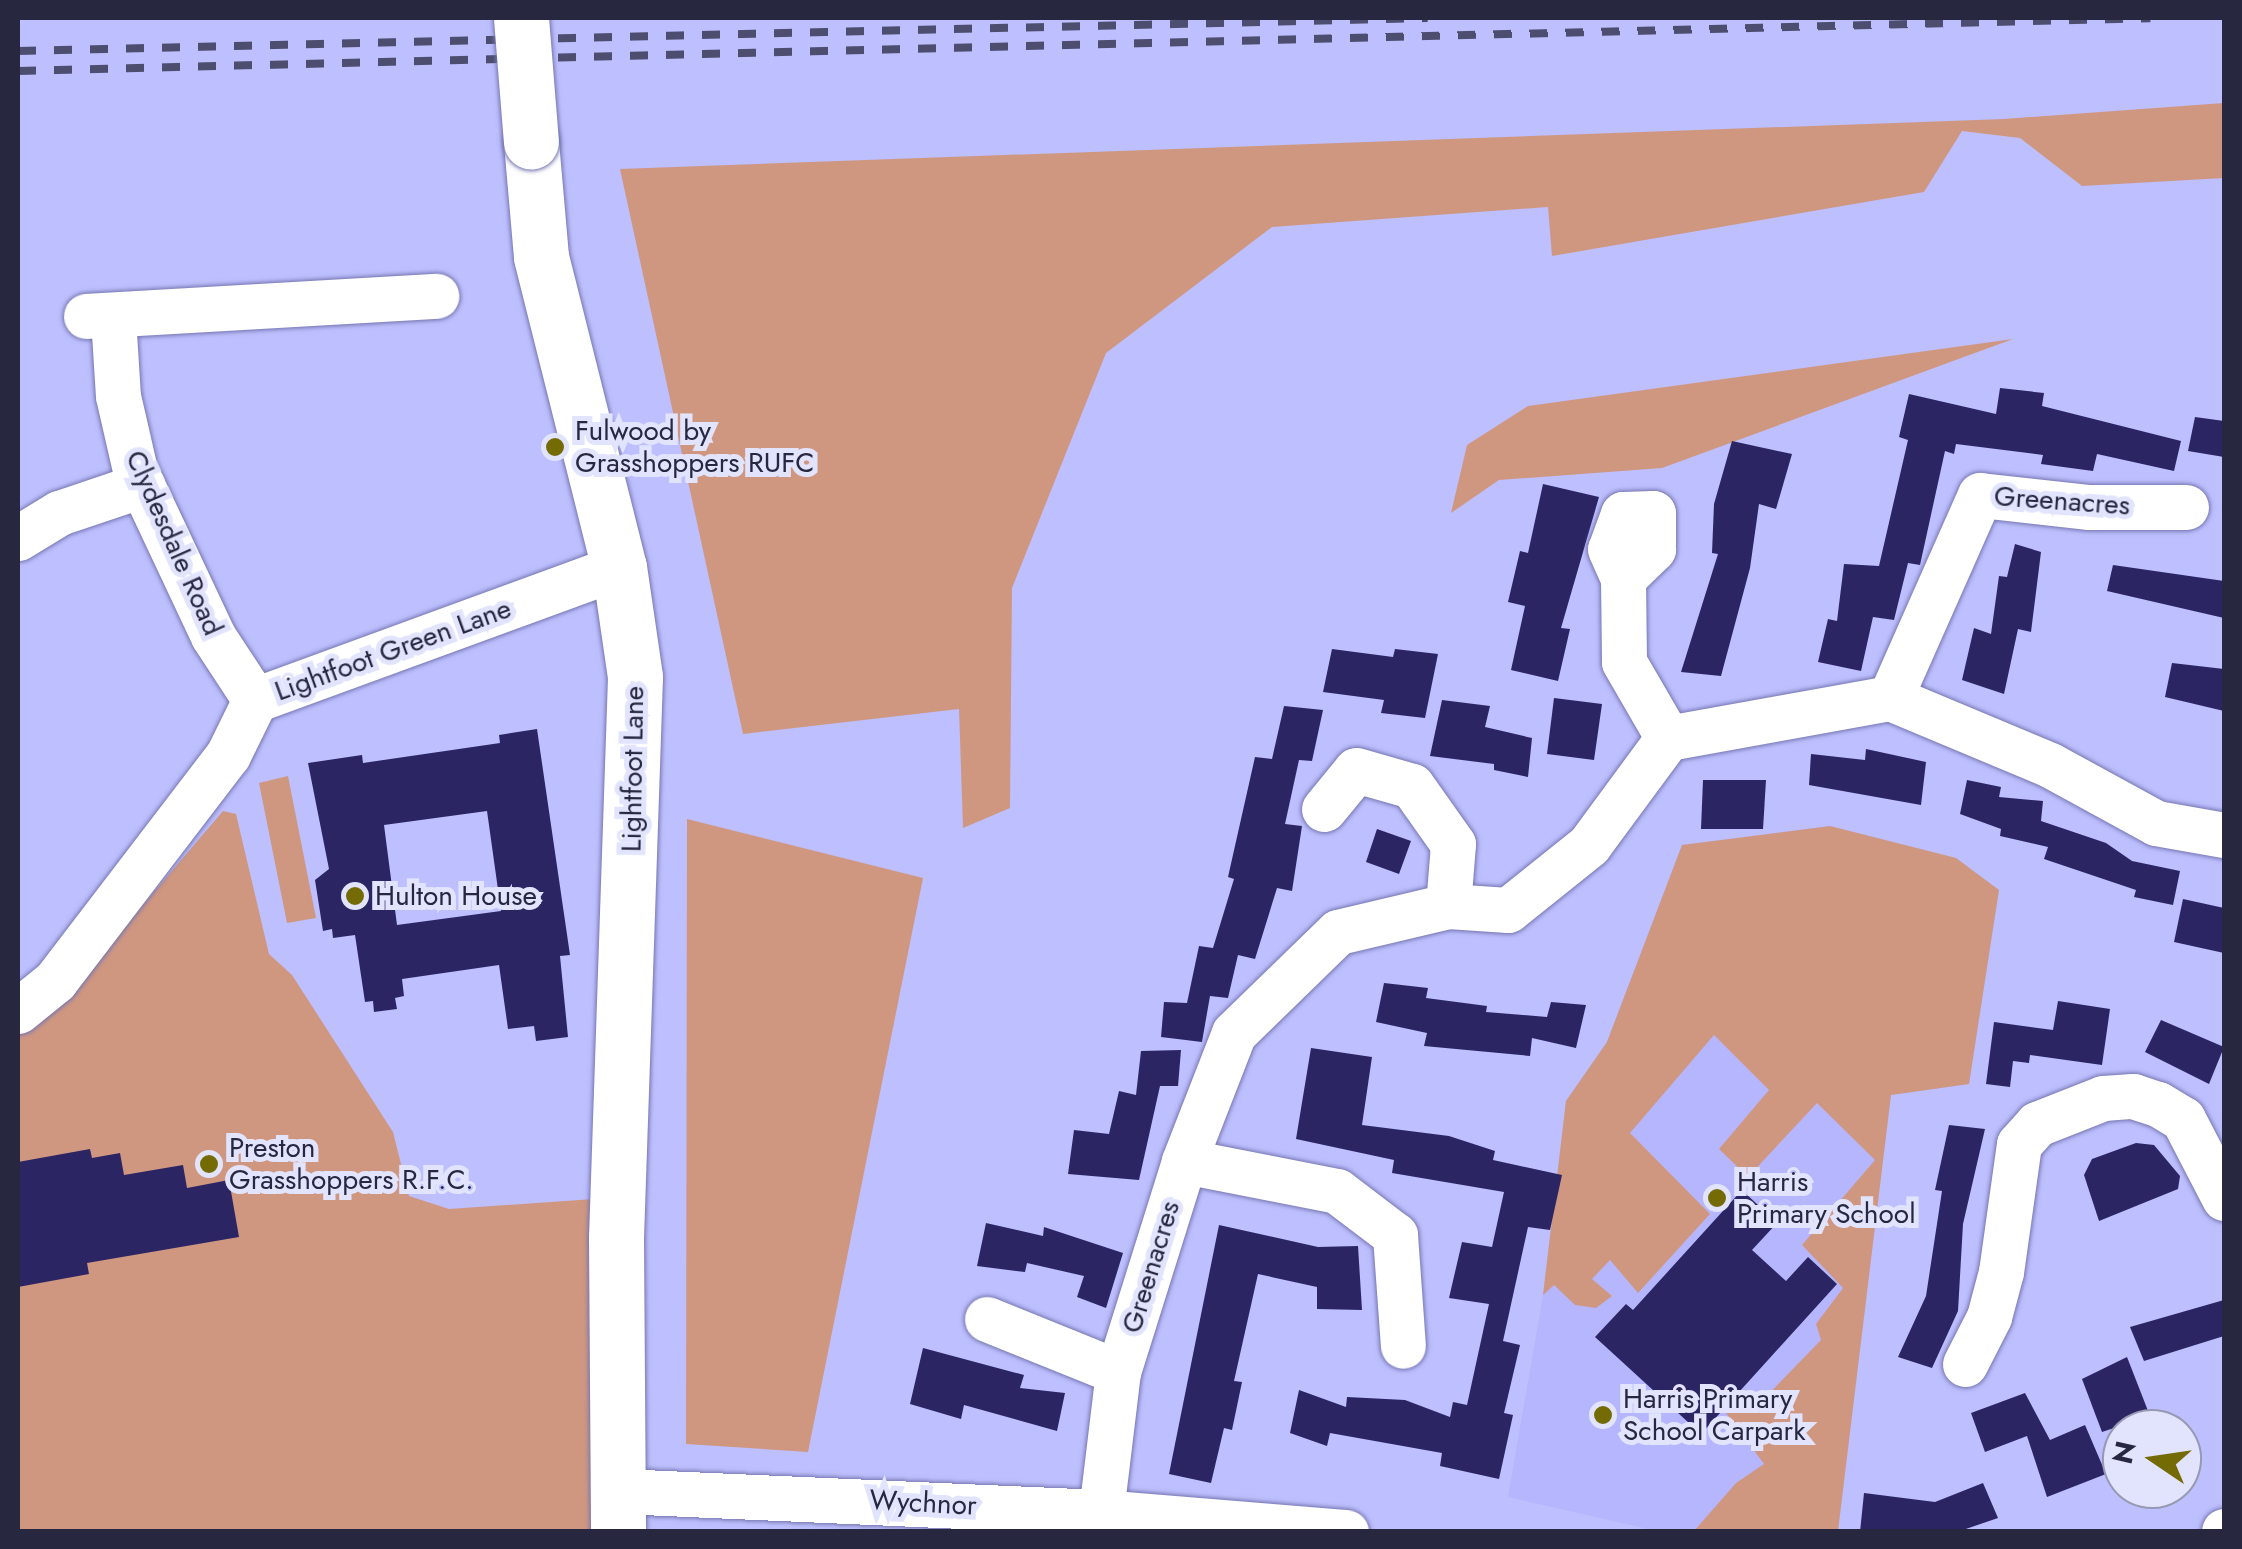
<!DOCTYPE html>
<html>
<head>
<meta charset="utf-8">
<style>
	body { margin:0 }
	#map { position:relative; width:2242px; height:1549px; overflow:hidden; background:#bdbffe; font-family:Jost,sans-serif }
	div>[style] { position:absolute }
	[style*='--x'] { left:calc(var(--x)*1px); top:calc(var(--y)*1px); width:calc(var(--w)*1px); rotate:calc(var(--a)*1deg) }
	.built>* { inset:0; background:#b5b6fd }
	.green>* { inset:0; background:#d09780 }
	.building>* { inset:0; background:#2c2564 }
	.roads { filter:drop-shadow(0 0 2px #7676b1) drop-shadow(0 0 2px #7676b1) }
	.minor>* { height:45px; margin:-22.5px; padding:0 22.5px; transform-origin:22.5px; border-radius:22.5px; background:#fff }
	.major>* { height:55px; margin:-27.5px; padding:0 27.5px; transform-origin:27.5px; border-radius:27.5px; background:#fff }
	.rail>* { height:8px; margin-top:-4px; transform-origin:0; background:repeating-linear-gradient(90deg,#4c4d6f 0 18px,transparent 0 36px) }
	.bridges { filter:drop-shadow(0 0 2px #7676b1) drop-shadow(0 0 2px #7676b1) }
	.major-bridge>* { height:55px; margin:-27.5px; padding:0 27.5px; transform-origin:27.5px; border-radius:27.5px; background:#fff }
	.dots>* { width:28px; height:28px; translate:-50% -50%; box-sizing:border-box; border:5px solid #e2e4fe; border-radius:50% }
	span { translate:-50% -50%; white-space:nowrap; text-align:center; line-height:1.15; -webkit-text-stroke:10px #e2e4fe; paint-order:stroke }
	.poi-label { font-size:28px; color:#272740 }
	.left { translate:0 -50%; text-align:left }
	.street-label { font-size:28px; color:#272740 }
	.frame { position:absolute; inset:0; border:20px solid #272740; pointer-events:none }
	.north { position:absolute; left:2102px; top:1409px; width:100px; height:100px; box-sizing:border-box; background:#e2e4fe; border:2px solid #9798b2; border-radius:50%; rotate:283deg; font-size:28px; font-weight:700; line-height:40px; text-align:center; color:#272740 }
	.north::after { content:''; display:block; margin:auto; width:35px; height:45px; background:#756b05; clip-path:polygon(50% 0,100% 100%,50% 72%,0 100%) }
</style>
</head>
<body>
<div id="map">
	<div class="built">
		<i style="clip-path:polygon(1830px 826px,1956px 858px,1999px 890px,1969px 1084px,1891px 1095px,1838px 1531px,1657px 1531px,1508px 1497px,1543px 1295px,1566px 1101px,1607px 1042px,1682px 845px)"></i>
	</div>
	<div class="green">
		<i style="clip-path:polygon(2224px 103px,2224px 178px,2082px 186px,2020px 138px,1962px 131px,1924px 192px,1552px 256px,1548px 207px,1272px 227px,1106px 353px,1012px 588px,1010px 808px,963px 828px,959px 709px,743px 734px,620px 169px,2004px 119px)"></i>
		<i style="clip-path:polygon(2013px 339px,1662px 468px,1499px 480px,1451px 513px,1467px 445px,1528px 406px)"></i>
		<i style="clip-path:polygon(288px 776px,316px 918px,287px 923px,259px 783px)"></i>
		<i style="clip-path:polygon(223px 811px,236px 814px,269px 954px,292px 975px,393px 1132px,409px 1196px,449px 1209px,608px 1198px,606px 1531px,18px 1531px,18px 1033px,61px 1001px)"></i>
		<i style="clip-path:polygon(687px 819px,923px 878px,808px 1452px,686px 1444px)"></i>
		<i style="clip-path:polygon(1830px 826px,1956px 858px,1999px 890px,1969px 1084px,1891px 1095px,1838px 1531px,1694px 1531px,1736px 1483px,1764px 1464px,1723px 1409px,1741px 1390px,1758px 1405px,1821px 1340px,1816px 1324px,1843px 1288px,1802px 1245px,1875px 1160px,1817px 1103px,1748px 1177px,1719px 1149px,1769px 1090px,1714px 1035px,1630px 1133px,1710px 1214px,1638px 1293px,1610px 1260px,1592px 1279px,1612px 1296px,1596px 1308px,1575px 1305px,1554px 1285px,1543px 1295px,1566px 1101px,1607px 1042px,1682px 845px)"></i>
	</div>
	<div class="building">
		<i style="clip-path:polygon(2000px 388px,2044px 393px,2042px 406px,2181px 441px,2174px 471px,2097px 454px,2093px 471px,2041px 464px,2043px 455px,1956px 444px,1954px 454px,1945px 451px,1920px 565px,1908px 563px,1894px 620px,1873px 617px,1861px 671px,1818px 662px,1828px 619px,1837px 621px,1844px 564px,1879px 566px,1908px 440px,1899px 437px,1909px 394px,1996px 414px)"></i>
		<i style="clip-path:polygon(2195px 417px,2224px 421px,2224px 457px,2188px 451px)"></i>
		<i style="clip-path:polygon(1732px 441px,1792px 454px,1776px 509px,1759px 504px,1750px 568px,1721px 676px,1681px 672px,1718px 554px,1712px 553px,1714px 504px)"></i>
		<i style="clip-path:polygon(1543px 484px,1599px 497px,1561px 628px,1570px 629px,1558px 681px,1511px 670px,1525px 606px,1508px 602px,1520px 551px,1528px 553px)"></i>
		<i style="clip-path:polygon(2015px 544px,2041px 552px,2031px 632px,2018px 629px,2004px 694px,1962px 680px,1974px 628px,1991px 634px,1999px 576px,2007px 577px)"></i>
		<i style="clip-path:polygon(2113px 565px,2224px 581px,2224px 618px,2107px 591px)"></i>
		<i style="clip-path:polygon(1332px 649px,1393px 657px,1395px 649px,1438px 654px,1425px 718px,1381px 713px,1384px 700px,1323px 692px)"></i>
		<i style="clip-path:polygon(2172px 663px,2224px 669px,2224px 711px,2165px 697px)"></i>
		<i style="clip-path:polygon(1554px 698px,1602px 704px,1594px 760px,1547px 754px)"></i>
		<i style="clip-path:polygon(1442px 700px,1490px 706px,1485px 727px,1532px 738px,1528px 777px,1494px 770px,1494px 764px,1430px 756px)"></i>
		<i style="clip-path:polygon(1284px 706px,1323px 710px,1312px 761px,1299px 760px,1285px 824px,1302px 826px,1292px 891px,1277px 888px,1255px 959px,1238px 955px,1228px 998px,1210px 996px,1202px 1042px,1161px 1037px,1164px 1002px,1187px 1003px,1199px 946px,1213px 948px,1234px 879px,1228px 877px,1255px 757px,1272px 759px)"></i>
		<i style="clip-path:polygon(evenodd,537px 729px,570px 955px,560px 956px,568px 1037px,536px 1041px,534px 1026px,508px 1029px,499px 965px,402px 979px,404px 996px,395px 998px,397px 1009px,374px 1012px,373px 1001px,365px 1002px,355px 935px,333px 938px,332px 929px,323px 931px,315px 880px,329px 869px,308px 763px,362px 755px,363px 763px,500px 743px,499px 735px,537px 729px,487px 811px,501px 911px,397px 925px,384px 825px,487px 811px)"></i>
		<i style="clip-path:polygon(1866px 749px,1926px 762px,1921px 805px,1809px 785px,1811px 754px,1865px 760px)"></i>
		<i style="clip-path:polygon(1703px 780px,1766px 780px,1763px 829px,1701px 829px)"></i>
		<i style="clip-path:polygon(1967px 780px,2001px 787px,1999px 797px,2043px 801px,2041px 821px,2106px 843px,2132px 861px,2180px 871px,2173px 905px,2134px 897px,2136px 890px,2044px 859px,2048px 847px,2000px 836px,2001px 829px,1960px 814px)"></i>
		<i style="clip-path:polygon(1377px 829px,1411px 841px,1399px 874px,1366px 862px)"></i>
		<i style="clip-path:polygon(2183px 899px,2224px 908px,2224px 953px,2174px 942px)"></i>
		<i style="clip-path:polygon(1384px 983px,1428px 988px,1426px 998px,1487px 1006px,1486px 1012px,1547px 1017px,1551px 1002px,1586px 1005px,1576px 1048px,1532px 1038px,1530px 1056px,1424px 1046px,1427px 1033px,1376px 1022px)"></i>
		<i style="clip-path:polygon(2058px 1001px,2110px 1009px,2102px 1065px,2030px 1055px,2029px 1063px,2013px 1061px,2010px 1087px,1986px 1084px,1994px 1022px,2053px 1030px)"></i>
		<i style="clip-path:polygon(2161px 1020px,2224px 1047px,2209px 1084px,2145px 1052px)"></i>
		<i style="clip-path:polygon(1311px 1048px,1372px 1057px,1362px 1125px,1449px 1136px,1495px 1151px,1493px 1160px,1562px 1175px,1550px 1230px,1528px 1227px,1503px 1341px,1520px 1345px,1504px 1413px,1513px 1415px,1499px 1479px,1440px 1466px,1442px 1453px,1330px 1433px,1327px 1446px,1290px 1433px,1299px 1390px,1346px 1407px,1347px 1397px,1405px 1400px,1450px 1417px,1453px 1402px,1467px 1405px,1489px 1304px,1449px 1298px,1462px 1242px,1492px 1247px,1504px 1192px,1392px 1173px,1394px 1160px,1296px 1139px)"></i>
		<i style="clip-path:polygon(1181px 1050px,1178px 1086px,1160px 1086px,1139px 1180px,1068px 1174px,1074px 1130px,1109px 1134px,1119px 1091px,1136px 1095px,1141px 1051px)"></i>
		<i style="clip-path:polygon(1949px 1125px,1985px 1129px,1963px 1224px,1958px 1311px,1932px 1368px,1898px 1357px,1926px 1296px,1942px 1191px,1935px 1190px)"></i>
		<i style="clip-path:polygon(2136px 1143px,2154px 1145px,2180px 1176px,2178px 1189px,2099px 1221px,2084px 1175px,2092px 1159px)"></i>
		<i style="clip-path:polygon(90px 1149px,92px 1158px,120px 1153px,124px 1175px,183px 1165px,187px 1188px,229px 1180px,239px 1237px,87px 1263px,89px 1274px,18px 1287px,18px 1162px)"></i>
		<i style="clip-path:polygon(1742px 1190px,1777px 1223px,1752px 1250px,1786px 1281px,1808px 1257px,1837px 1284px,1701px 1434px,1595px 1337px,1626px 1304px,1633px 1310px)"></i>
		<i style="clip-path:polygon(986px 1223px,1043px 1236px,1044px 1227px,1123px 1253px,1106px 1308px,1077px 1297px,1084px 1276px,1027px 1263px,1025px 1272px,977px 1266px)"></i>
		<i style="clip-path:polygon(1219px 1225px,1318px 1247px,1358px 1246px,1362px 1310px,1317px 1309px,1317px 1287px,1258px 1274px,1234px 1381px,1242px 1382px,1232px 1430px,1224px 1428px,1211px 1483px,1169px 1474px)"></i>
		<i style="clip-path:polygon(2224px 1300px,2224px 1336px,2144px 1361px,2130px 1327px)"></i>
		<i style="clip-path:polygon(923px 1348px,1024px 1375px,1020px 1388px,1065px 1393px,1057px 1431px,964px 1405px,961px 1419px,910px 1404px)"></i>
		<i style="clip-path:polygon(2127px 1357px,2150px 1416px,2102px 1432px,2082px 1379px)"></i>
		<i style="clip-path:polygon(2025px 1393px,2050px 1440px,2085px 1425px,2106px 1474px,2047px 1497px,2027px 1436px,1985px 1452px,1971px 1413px)"></i>
		<i style="clip-path:polygon(1983px 1483px,1998px 1518px,1957px 1532px,1860px 1532px,1864px 1493px,1935px 1502px)"></i>
	</div>
	<div class="roads">
		<div class="minor">
			<i style="--x:86;--y:316;--w:351;--a:-3.3"></i>
			<i style="--x:113;--y:317;--w:79;--a:86.4"></i>
			<i style="--x:118;--y:396;--w:76;--a:77.1"></i>
			<i style="--x:135;--y:470;--w:183;--a:64.8"></i>
			<i style="--x:213;--y:636;--w:77;--a:56.7"></i>
			<i style="--x:18;--y:538;--w:48;--a:-31.4"></i>
			<i style="--x:59;--y:513;--w:88;--a:-18.6"></i>
			<i style="--x:1623;--y:578;--w:42;--a:-44"></i>
			<i style="--x:1653;--y:549;--w:36;--a:-90"></i>
			<i style="--x:1653;--y:513;--w:30;--a:178"></i>
			<i style="--x:1623;--y:514;--w:37;--a:110"></i>
			<i style="--x:1610;--y:549;--w:32;--a:66"></i>
			<i style="--x:1623;--y:578;--w:84;--a:89.3"></i>
			<i style="--x:1624;--y:662;--w:88;--a:59.9"></i>
			<i style="--x:1890;--y:698;--w:222;--a:-66.1"></i>
			<i style="--x:1980;--y:495;--w:110;--a:6.3"></i>
			<i style="--x:2089;--y:507;--w:97;--a:0"></i>
			<i style="--x:1324;--y:809;--w:50;--a:-50.6"></i>
			<i style="--x:1356;--y:770;--w:58;--a:15.9"></i>
			<i style="--x:1412;--y:786;--w:71;--a:54.7"></i>
			<i style="--x:1453;--y:844;--w:62;--a:94.6"></i>
			<i style="--x:18;--y:1011;--w:48;--a:-39"></i>
			<i style="--x:55;--y:981;--w:285;--a:-52.6"></i>
			<i style="--x:228;--y:755;--w:61;--a:-63.9"></i>
			<i style="--x:255;--y:700;--w:388;--a:-20.1"></i>
			<i style="--x:1184;--y:1161;--w:156;--a:11.1"></i>
			<i style="--x:1337;--y:1191;--w:73;--a:37.2"></i>
			<i style="--x:1395;--y:1235;--w:111;--a:85.9"></i>
			<i style="--x:987;--y:1319;--w:141;--a:22"></i>
			<i style="--x:1965;--y:1364;--w:53;--a:-62.9"></i>
			<i style="--x:1989;--y:1317;--w:47;--a:-75.1"></i>
			<i style="--x:2001;--y:1272;--w:129;--a:-82"></i>
			<i style="--x:2019;--y:1144;--w:27;--a:-48"></i>
			<i style="--x:2037;--y:1124;--w:71;--a:-21.5"></i>
			<i style="--x:2103;--y:1098;--w:30;--a:-4"></i>
			<i style="--x:2133;--y:1096;--w:26;--a:18"></i>
			<i style="--x:2158;--y:1104;--w:29;--a:31"></i>
			<i style="--x:2183;--y:1119;--w:89;--a:62.6"></i>
			<i style="--x:619;--y:1491;--w:482;--a:2.5"></i>
			<i style="--x:1101;--y:1512;--w:246;--a:4.7"></i>
			<i style="--x:1101;--y:1512;--w:141;--a:-83.1"></i>
			<i style="--x:1118;--y:1372;--w:221;--a:-72.6"></i>
			<i style="--x:1184;--y:1161;--w:137;--a:-68.7"></i>
			<i style="--x:1234;--y:1033;--w:145;--a:-44.2"></i>
			<i style="--x:1338;--y:932;--w:113;--a:-13.3"></i>
			<i style="--x:1448;--y:906;--w:60;--a:3.8"></i>
			<i style="--x:1508;--y:910;--w:104;--a:-38.7"></i>
			<i style="--x:1589;--y:845;--w:133;--a:-53.6"></i>
			<i style="--x:1668;--y:738;--w:226;--a:-10.2"></i>
			<i style="--x:1890;--y:698;--w:173;--a:22.7"></i>
			<i style="--x:2050;--y:765;--w:121;--a:28.7"></i>
			<i style="--x:2156;--y:823;--w:69;--a:10"></i>
			<i style="--x:2224;--y:1532;--w:1;--a:-90"></i>
		</div>
		<div class="major">
			<i style="--x:531;--y:142;--w:115;--a:85"></i>
			<i style="--x:541;--y:257;--w:320;--a:75.9"></i>
			<i style="--x:619;--y:567;--w:111;--a:81.7"></i>
			<i style="--x:635;--y:677;--w:561;--a:91.94"></i>
			<i style="--x:616;--y:1238;--w:294;--a:89.6"></i>
		</div>
	</div>
	<div class="rail">
		<i style="--x:18;--y:51;--w:1410;--a:-1.34"></i>
		<i style="--x:18;--y:71;--w:2133;--a:-1.42"></i>
	</div>
	<div class="bridges">
		<div class="major-bridge">
			<i style="--x:521;--y:18;--w:124;--a:85.4"></i>
		</div>
	</div>
	<div class="dots">
		<i style="left:555px;top:447px;background:#756b05"></i>
		<i style="left:355px;top:896px;background:#756b05"></i>
		<i style="left:209px;top:1164px;background:#756b05"></i>
		<i style="left:1717px;top:1198px;background:#756b05"></i>
		<i style="left:1603px;top:1415px;background:#756b05"></i>
	</div>
	<div class="poi-label">
		<span class="left" style="left:575px;top:447px">Fulwood by<br>Grasshoppers RUFC</span>
		<span class="left" style="left:375px;top:896px">Hulton House</span>
		<span class="left" style="left:229px;top:1164px">Preston<br>Grasshoppers R.F.C.</span>
		<span class="left" style="left:1737px;top:1198px">Harris<br>Primary School</span>
		<span class="left" style="left:1623px;top:1415px">Harris Primary<br>School Carpark</span>
	</div>
	<div class="street-label">
		<span style="left:2062px;top:501px;rotate:4deg">Greenacres</span>
		<span style="left:174px;top:543px;rotate:66deg">Clydesdale Road</span>
		<span style="left:393px;top:650px;rotate:-20deg">Lightfoot Green Lane</span>
		<span style="left:633px;top:769px;rotate:-89deg">Lightfoot Lane</span>
		<span style="left:1151px;top:1267px;rotate:-73deg">Greenacres</span>
		<span style="left:923px;top:1503px;rotate:3deg">Wychnor</span>
	</div>
	<div class="frame"></div>
	<div class="north">N</div>
</div>
</body>
</html>
